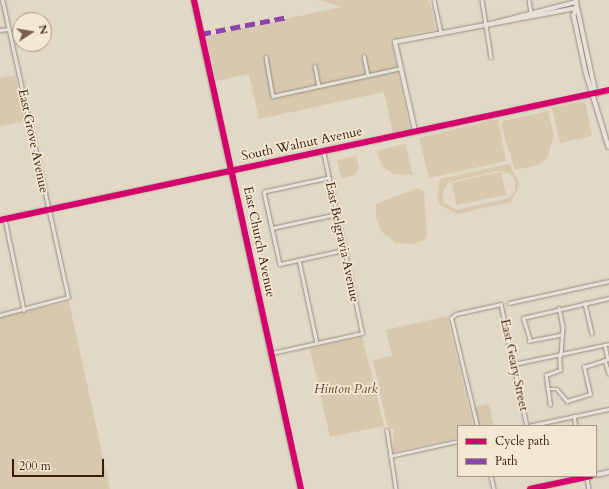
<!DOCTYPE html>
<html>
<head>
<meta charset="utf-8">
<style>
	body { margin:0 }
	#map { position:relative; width:609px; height:489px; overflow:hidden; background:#e1d8c5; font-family:Cardo,serif }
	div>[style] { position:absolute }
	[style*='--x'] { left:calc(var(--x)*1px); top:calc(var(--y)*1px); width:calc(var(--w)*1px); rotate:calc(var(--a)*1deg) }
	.green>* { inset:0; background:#d7c8ae }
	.roads { filter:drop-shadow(0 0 1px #968c7f) drop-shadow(0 0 1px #968c7f) }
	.street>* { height:2.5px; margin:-1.25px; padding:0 1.25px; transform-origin:1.25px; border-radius:1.25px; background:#e7e2d9 }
	.secondary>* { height:3.5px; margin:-1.75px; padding:0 1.75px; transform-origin:1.75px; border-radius:1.75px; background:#e7e2d9 }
	.quiet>* { height:5px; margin-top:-2.5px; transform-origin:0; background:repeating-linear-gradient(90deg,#8e44ad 0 10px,transparent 0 15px) }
	.cycleway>* { height:6px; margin:-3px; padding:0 3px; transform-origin:3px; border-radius:3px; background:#d6006c }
	span { translate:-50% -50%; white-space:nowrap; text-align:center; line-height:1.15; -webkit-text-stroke:3.5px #f3e8d2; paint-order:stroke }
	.street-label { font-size:13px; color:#3b1c0b }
	.park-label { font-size:13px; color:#60442f; font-style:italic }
	.legend { position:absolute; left:457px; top:425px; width:140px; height:52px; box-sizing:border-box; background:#f3e8d2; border:1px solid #a99682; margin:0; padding:5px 7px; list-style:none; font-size:12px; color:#3b1c0b }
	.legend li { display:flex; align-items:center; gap:8px; height:20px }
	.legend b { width:20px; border:1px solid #a99682 }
	.north { position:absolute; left:12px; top:12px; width:40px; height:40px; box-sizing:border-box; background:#f3e8d2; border:1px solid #a99682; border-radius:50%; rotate:78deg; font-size:11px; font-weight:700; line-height:16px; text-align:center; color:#3b1c0b }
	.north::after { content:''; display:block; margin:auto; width:14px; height:18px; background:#755e4c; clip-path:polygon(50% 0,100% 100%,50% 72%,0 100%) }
	.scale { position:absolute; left:12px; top:459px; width:92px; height:18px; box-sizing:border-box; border:2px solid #3b1c0b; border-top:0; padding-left:5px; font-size:12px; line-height:14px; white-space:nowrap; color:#3b1c0b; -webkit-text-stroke:3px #f3e8d2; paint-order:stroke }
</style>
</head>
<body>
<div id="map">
	<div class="green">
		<i style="clip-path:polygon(318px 0,429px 0,436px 29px,391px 39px,410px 129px,393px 133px,384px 92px,259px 119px,249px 74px,216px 81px,206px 36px,341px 7px)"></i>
		<i style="clip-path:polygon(15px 75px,25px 121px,0 126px,0 78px)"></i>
		<i style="clip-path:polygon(585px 101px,592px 136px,560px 143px,552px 108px)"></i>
		<i style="clip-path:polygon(548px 111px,554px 136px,547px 158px,537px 165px,515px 170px,501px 125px,503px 121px)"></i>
		<i style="clip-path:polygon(498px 119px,506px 161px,429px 178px,419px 138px)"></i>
		<i style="clip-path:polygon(405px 144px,413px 175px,394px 174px,383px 167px,376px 151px)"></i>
		<i style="clip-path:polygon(356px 156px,359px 168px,355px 175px,341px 178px,337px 160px)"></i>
		<i style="clip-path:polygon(evenodd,509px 164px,520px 184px,511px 202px,457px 214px,440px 205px,437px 196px,440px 179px,509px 164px,498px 171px,509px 173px,515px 180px,515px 191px,509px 198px,457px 210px,444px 203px,442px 193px,449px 182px,498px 171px)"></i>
		<i style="clip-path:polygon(501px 172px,506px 195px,456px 205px,452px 183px)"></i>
		<i style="clip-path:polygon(418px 188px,424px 192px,427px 235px,423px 241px,412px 244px,396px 243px,382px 232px,376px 217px,376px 204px)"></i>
		<i style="clip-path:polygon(69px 302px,110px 489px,0 489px,0 317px)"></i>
		<i style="clip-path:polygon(447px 316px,473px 426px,458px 426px,458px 438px,393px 452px,394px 431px,387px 425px,373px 360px,392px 356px,386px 330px)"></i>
		<i style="clip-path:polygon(362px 336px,384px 426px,330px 437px,310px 349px)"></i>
		<i style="clip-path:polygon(489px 404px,494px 426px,480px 426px,474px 407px)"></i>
	</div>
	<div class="roads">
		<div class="street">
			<i style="--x:434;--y:0;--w:34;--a:78"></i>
			<i style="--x:482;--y:0;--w:58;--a:81"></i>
			<i style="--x:529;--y:0;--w:12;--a:81"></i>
			<i style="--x:0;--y:30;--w:8;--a:-7"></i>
			<i style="--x:364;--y:56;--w:19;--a:78"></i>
			<i style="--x:266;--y:57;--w:40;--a:80"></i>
			<i style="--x:273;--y:96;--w:131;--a:-12.3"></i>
			<i style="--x:315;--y:66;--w:20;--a:79"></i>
			<i style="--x:593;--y:94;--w:16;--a:-14"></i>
			<i style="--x:329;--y:178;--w:66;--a:167.8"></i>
			<i style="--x:264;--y:192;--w:74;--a:77.5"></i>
			<i style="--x:280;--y:264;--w:66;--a:-12.3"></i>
			<i style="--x:5;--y:219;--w:93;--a:78.2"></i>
			<i style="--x:272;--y:228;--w:66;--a:-12.2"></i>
			<i style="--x:299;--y:260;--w:85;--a:77.8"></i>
			<i style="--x:509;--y:303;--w:102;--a:-12.4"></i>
			<i style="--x:585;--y:303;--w:31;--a:77"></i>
			<i style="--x:559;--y:308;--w:19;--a:78"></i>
			<i style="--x:563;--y:327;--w:28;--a:94"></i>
			<i style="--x:0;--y:315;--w:70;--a:-14.8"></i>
			<i style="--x:68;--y:297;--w:304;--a:-102.5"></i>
			<i style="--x:562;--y:335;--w:33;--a:169"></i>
			<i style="--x:530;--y:341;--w:24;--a:-107"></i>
			<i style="--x:523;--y:318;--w:88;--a:-13.1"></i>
			<i style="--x:605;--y:345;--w:14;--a:78"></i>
			<i style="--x:272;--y:353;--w:92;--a:-12.5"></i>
			<i style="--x:362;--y:333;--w:186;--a:-102.1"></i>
			<i style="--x:605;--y:360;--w:14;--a:73"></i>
			<i style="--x:514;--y:364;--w:97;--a:-11.9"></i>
			<i style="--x:547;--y:389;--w:10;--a:0"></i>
			<i style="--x:557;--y:389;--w:16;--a:50"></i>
			<i style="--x:567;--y:401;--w:24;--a:-17"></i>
			<i style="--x:590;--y:394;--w:28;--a:-103"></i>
			<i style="--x:584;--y:367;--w:26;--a:-18"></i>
			<i style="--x:550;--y:405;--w:30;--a:-98"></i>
			<i style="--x:546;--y:375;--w:15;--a:-20"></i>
			<i style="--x:560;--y:370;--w:15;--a:-94"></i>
			<i style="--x:574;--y:416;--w:10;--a:79"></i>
			<i style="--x:477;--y:426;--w:111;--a:-103.5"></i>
			<i style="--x:451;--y:318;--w:6;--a:-39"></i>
			<i style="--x:456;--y:314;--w:46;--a:-12.5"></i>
			<i style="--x:501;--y:304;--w:125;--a:78"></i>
			<i style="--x:528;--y:426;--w:83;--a:-11.9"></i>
			<i style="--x:387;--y:430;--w:60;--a:81.3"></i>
			<i style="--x:390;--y:456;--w:70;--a:-12.4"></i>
			<i style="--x:491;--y:476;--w:13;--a:77"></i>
			<i style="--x:587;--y:477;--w:12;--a:81"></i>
		</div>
		<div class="secondary">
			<i style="--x:194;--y:0;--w:501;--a:77.66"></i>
			<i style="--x:576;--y:0;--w:91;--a:77.9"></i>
			<i style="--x:595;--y:89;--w:5;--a:112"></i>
			<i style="--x:577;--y:8;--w:8;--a:113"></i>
			<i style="--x:574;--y:15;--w:58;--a:78.1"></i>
			<i style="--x:586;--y:72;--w:78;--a:73"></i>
			<i style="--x:487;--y:25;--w:92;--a:-14.5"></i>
			<i style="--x:415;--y:131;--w:91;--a:-102.7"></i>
			<i style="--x:395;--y:42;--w:185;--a:-10.6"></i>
			<i style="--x:0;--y:220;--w:606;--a:-12"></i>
			<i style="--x:596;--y:475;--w:13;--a:-13"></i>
			<i style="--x:530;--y:489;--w:62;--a:-12"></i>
		</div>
	</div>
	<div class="quiet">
		<i style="--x:201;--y:34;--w:89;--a:-11.1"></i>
	</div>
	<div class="cycleway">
		<i style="--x:194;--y:0;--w:501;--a:77.66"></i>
		<i style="--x:0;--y:220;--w:623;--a:-12.05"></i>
		<i style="--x:530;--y:489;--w:62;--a:-12"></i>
	</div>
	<div class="street-label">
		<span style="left:33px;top:141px;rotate:78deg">East Grove Avenue</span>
		<span style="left:302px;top:144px;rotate:-12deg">South Walnut Avenue</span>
		<span style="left:259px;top:242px;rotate:78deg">East Church Avenue</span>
		<span style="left:342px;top:242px;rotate:78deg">East Belgravia Avenue</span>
		<span style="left:514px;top:365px;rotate:78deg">East Geary Street</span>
	</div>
	<div class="park-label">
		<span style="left:346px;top:389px">Hinton Park</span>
	</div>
	<ul class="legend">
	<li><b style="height:5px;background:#d6006c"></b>Cycle path</li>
	<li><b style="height:5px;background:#8e44ad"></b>Path</li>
	</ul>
	<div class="north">N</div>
	<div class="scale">200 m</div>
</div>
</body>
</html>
